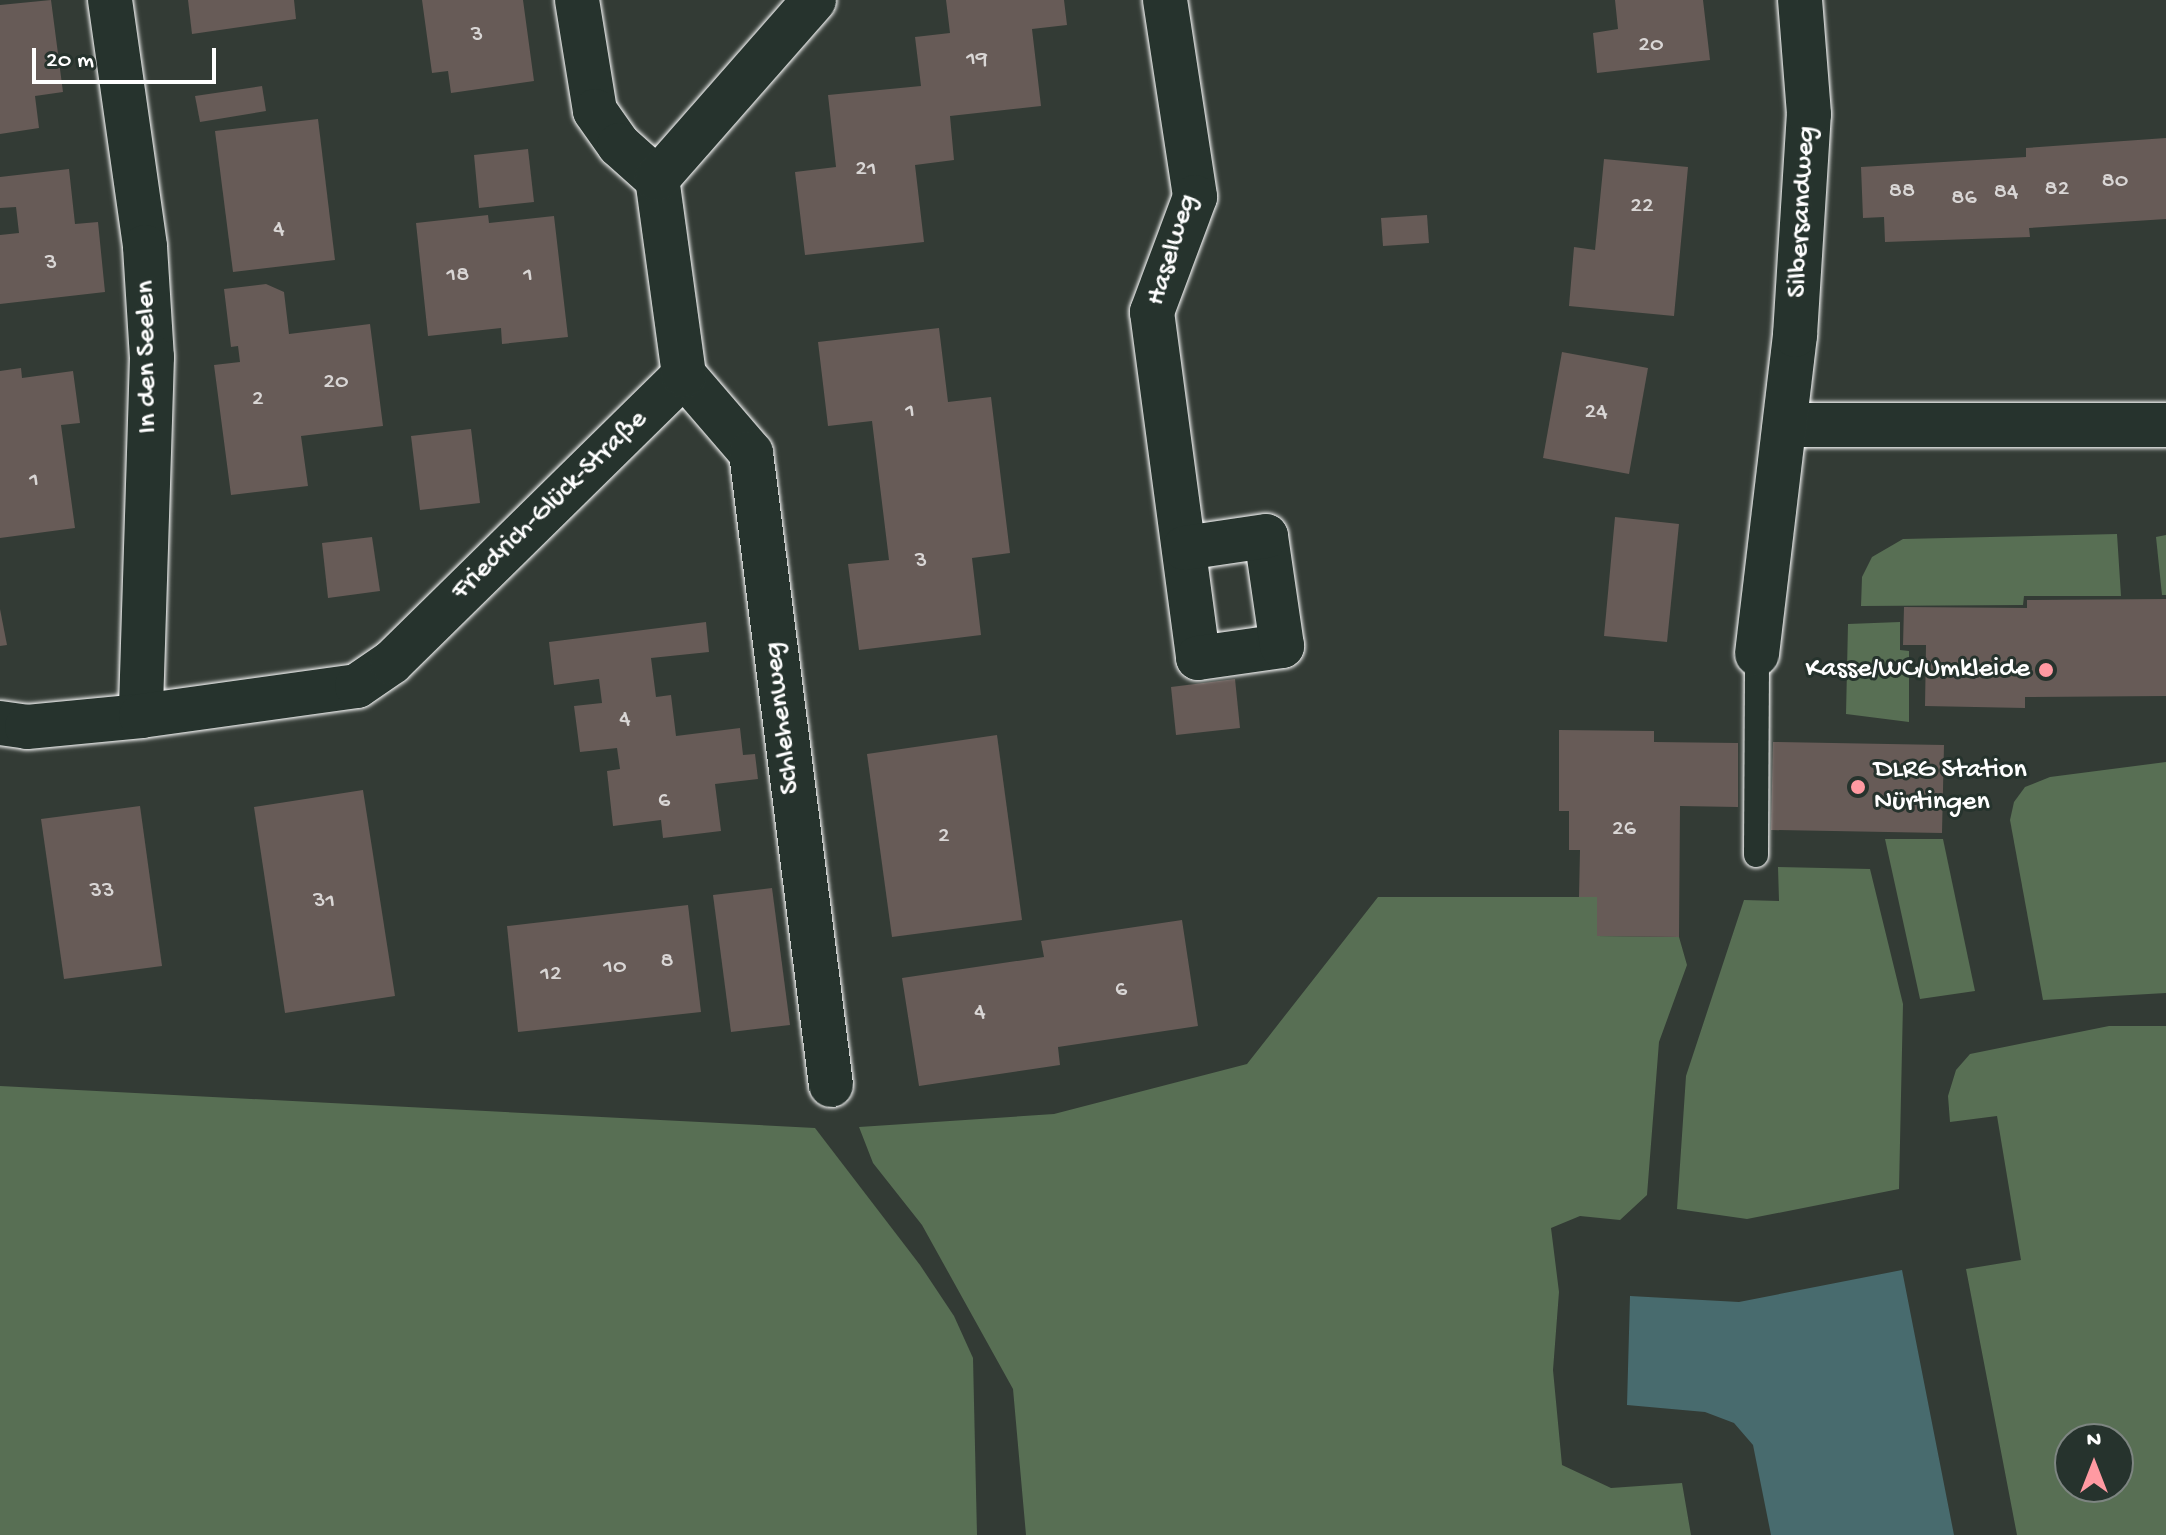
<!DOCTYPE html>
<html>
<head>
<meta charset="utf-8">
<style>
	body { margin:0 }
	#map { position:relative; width:2166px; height:1535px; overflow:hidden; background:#333b35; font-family:"Gochi Hand",sans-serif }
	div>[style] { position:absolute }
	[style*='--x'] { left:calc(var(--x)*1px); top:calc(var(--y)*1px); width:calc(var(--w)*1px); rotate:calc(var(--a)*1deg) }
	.green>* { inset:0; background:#586f54 }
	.water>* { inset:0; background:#486b6e }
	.building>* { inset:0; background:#675b57 }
	.roads { filter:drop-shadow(0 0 2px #fff) drop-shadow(0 0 2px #fff) }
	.lane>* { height:24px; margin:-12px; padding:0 12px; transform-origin:12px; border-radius:12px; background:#26332d }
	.street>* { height:44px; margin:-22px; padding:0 22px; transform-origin:22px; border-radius:22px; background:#26332d }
	.dots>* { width:22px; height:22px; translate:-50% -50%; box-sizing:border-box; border:4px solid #26332d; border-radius:50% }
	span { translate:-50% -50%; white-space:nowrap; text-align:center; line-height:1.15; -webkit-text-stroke:6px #26332d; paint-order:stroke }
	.number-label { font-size:24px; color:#d9d6d5 }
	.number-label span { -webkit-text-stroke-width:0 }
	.street-label { font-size:28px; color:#fff }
	.poi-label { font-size:28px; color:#fff }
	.right { translate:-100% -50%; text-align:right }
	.left { translate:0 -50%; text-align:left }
	.north { position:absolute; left:2054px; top:1423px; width:80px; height:80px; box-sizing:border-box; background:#26332d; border:2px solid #7d8581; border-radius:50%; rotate:0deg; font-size:22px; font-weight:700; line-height:32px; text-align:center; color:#fff }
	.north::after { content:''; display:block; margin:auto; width:28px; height:36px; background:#ff9aa2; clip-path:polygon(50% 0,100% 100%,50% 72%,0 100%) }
	.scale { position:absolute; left:32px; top:48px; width:184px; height:36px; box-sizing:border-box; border:4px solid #fff; border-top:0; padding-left:10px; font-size:24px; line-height:28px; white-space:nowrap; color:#fff; -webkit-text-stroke:6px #26332d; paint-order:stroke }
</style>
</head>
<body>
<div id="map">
	<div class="green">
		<i style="clip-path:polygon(2117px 534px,2121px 596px,2024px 596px,2023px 605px,1861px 606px,1862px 577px,1872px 557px,1903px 539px)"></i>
		<i style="clip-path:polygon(2166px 535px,2166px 595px,2162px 595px,2156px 537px)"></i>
		<i style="clip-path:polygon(1900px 622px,1900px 650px,1909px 651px,1909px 722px,1846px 714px,1848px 624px)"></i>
		<i style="clip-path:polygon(2166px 762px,2166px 993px,2043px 1000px,2010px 820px,2014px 802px,2025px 787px,2050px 777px)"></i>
		<i style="clip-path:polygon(1885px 839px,1943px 839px,1975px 991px,1920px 999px)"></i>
		<i style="clip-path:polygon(1778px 867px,1870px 869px,1903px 1004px,1899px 1189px,1747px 1219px,1677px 1209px,1686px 1076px,1744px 900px,1779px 901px)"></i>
		<i style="clip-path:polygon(1378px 897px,1597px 897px,1597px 936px,1679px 937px,1687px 965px,1659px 1042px,1647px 1195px,1620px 1220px,1580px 1216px,1551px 1228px,1559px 1292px,1553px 1370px,1562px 1465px,1611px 1488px,1682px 1483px,1691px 1535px,1026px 1535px,1013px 1389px,922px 1225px,873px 1163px,859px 1127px,1054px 1114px,1247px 1064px)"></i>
		<i style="clip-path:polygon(evenodd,2109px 1026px,2166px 1026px,2166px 1535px,2017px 1535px,1966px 1269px,2021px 1260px,1997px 1116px,1950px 1122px,1948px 1096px,1956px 1070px,1970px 1054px,2109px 1026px,2070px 1439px,2118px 1439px,2118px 1487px,2070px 1487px,2070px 1439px)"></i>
		<i style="clip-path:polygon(0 1086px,815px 1128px,920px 1265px,954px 1316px,973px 1358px,977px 1535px,0 1535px)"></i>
	</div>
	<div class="water">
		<i style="clip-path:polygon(1902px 1270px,1954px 1535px,1771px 1535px,1753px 1445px,1734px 1423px,1705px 1412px,1627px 1405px,1630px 1296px,1739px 1302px)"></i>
	</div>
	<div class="building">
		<i style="clip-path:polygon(51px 0,63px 92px,35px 96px,39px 128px,0 134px,0 5px)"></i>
		<i style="clip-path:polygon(188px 0,294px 0,296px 19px,192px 34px)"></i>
		<i style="clip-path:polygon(422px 0,523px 0,534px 81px,451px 93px,448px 71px,432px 73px)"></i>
		<i style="clip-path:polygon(946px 0,1064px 0,1067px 25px,1032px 29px,1041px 106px,950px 116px,954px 160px,915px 165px,924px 242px,805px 255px,795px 172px,836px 167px,828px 95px,921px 86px,915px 37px,950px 33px)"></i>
		<i style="clip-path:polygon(1615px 0,1703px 0,1710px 60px,1597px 73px,1593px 33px,1618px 29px)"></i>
		<i style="clip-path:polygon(262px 86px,266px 111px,200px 122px,195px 96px)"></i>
		<i style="clip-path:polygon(318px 119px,335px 260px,233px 272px,215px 131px)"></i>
		<i style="clip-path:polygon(2166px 138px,2166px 219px,2029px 228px,2030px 237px,1885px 242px,1884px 217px,1863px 218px,1861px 167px,2026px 157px,2026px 148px)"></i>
		<i style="clip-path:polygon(528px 149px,534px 202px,479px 208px,474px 155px)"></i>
		<i style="clip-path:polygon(1604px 159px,1688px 167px,1674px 316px,1569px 306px,1574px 247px,1595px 250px)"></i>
		<i style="clip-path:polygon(69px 169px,75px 224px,98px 222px,105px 292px,0 304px,0 235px,19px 233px,16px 207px,0 208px,0 177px)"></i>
		<i style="clip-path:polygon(488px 215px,489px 223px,554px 216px,568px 337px,502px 344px,501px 328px,428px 336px,416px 223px)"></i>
		<i style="clip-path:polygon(1427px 215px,1429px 243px,1383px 246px,1381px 218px)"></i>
		<i style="clip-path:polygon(266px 284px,284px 292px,289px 334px,370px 324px,383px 426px,301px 436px,308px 486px,231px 495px,214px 365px,240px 362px,238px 346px,231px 347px,224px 289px)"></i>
		<i style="clip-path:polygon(939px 328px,948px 402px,991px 397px,1010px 553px,972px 558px,981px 635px,859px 650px,848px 564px,889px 560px,872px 421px,828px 426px,818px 342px)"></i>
		<i style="clip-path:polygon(1562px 352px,1648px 368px,1629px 474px,1543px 458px)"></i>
		<i style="clip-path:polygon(21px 368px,22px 378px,73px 371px,80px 423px,61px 425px,75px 528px,0 538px,0 371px)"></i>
		<i style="clip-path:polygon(471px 429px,480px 503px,420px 510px,411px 436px)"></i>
		<i style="clip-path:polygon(1615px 517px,1679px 524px,1667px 642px,1604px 636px)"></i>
		<i style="clip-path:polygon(372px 537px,380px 591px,328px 598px,322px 543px)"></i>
		<i style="clip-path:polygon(2166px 599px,2166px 696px,2025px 697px,2025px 708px,1925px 706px,1926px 645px,1903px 645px,1904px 607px,2027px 608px,2027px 600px)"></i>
		<i style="clip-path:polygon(0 609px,7px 645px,0 646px)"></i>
		<i style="clip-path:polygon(706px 622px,709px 652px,651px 658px,656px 697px,671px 695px,676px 736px,740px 728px,743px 755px,755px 754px,758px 779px,715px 784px,721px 831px,663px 838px,661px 820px,613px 826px,607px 771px,620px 769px,617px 748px,580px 752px,574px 706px,602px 703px,599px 679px,554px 685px,549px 642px)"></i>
		<i style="clip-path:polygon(1235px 679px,1240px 728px,1176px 735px,1171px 687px)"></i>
		<i style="clip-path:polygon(1559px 730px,1654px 731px,1654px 742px,1738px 743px,1738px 807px,1680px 806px,1679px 937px,1597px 936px,1597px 897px,1579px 897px,1580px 850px,1569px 850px,1569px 811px,1559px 811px)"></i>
		<i style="clip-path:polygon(997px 735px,1022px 920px,892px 937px,867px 754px)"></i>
		<i style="clip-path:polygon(1773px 742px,1944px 745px,1942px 833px,1771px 830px)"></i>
		<i style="clip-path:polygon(363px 790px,395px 996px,285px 1013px,254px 807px)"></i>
		<i style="clip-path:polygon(140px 806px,162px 966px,64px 979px,41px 819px)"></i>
		<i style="clip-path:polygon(772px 888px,790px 1025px,731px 1032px,713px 895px)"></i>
		<i style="clip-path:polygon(688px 905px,701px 1012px,518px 1032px,507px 926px)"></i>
		<i style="clip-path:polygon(1182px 920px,1198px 1026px,1058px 1047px,1060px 1065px,919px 1086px,902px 978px,1044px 957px,1041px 941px)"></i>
	</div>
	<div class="roads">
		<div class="lane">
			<i style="--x:1756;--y:855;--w:201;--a:-89.7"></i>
		</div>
		<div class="street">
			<i style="--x:110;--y:0;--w:249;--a:81.9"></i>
			<i style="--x:145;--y:247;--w:110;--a:86.4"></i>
			<i style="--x:152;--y:357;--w:359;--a:91.8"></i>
			<i style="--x:577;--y:0;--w:112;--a:80.8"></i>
			<i style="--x:595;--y:111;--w:42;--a:54.8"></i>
			<i style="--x:619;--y:145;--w:51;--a:41.8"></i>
			<i style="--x:1165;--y:0;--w:199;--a:81.3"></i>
			<i style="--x:1195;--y:197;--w:123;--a:110.5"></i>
			<i style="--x:1152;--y:312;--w:349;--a:82.4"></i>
			<i style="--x:1198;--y:658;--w:85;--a:-8.1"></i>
			<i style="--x:1282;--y:646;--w:111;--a:-98.3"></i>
			<i style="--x:1266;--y:536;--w:82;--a:171.6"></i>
			<i style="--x:684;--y:375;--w:103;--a:49.3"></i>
			<i style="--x:751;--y:453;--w:637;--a:82.79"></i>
			<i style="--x:1786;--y:425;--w:380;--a:0"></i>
			<i style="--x:1757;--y:654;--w:321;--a:-83.2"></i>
			<i style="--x:1795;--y:335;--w:221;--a:-86.4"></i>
			<i style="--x:1809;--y:114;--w:114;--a:-94.5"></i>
			<i style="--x:0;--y:723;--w:27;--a:8"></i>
			<i style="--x:27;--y:727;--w:115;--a:-5.5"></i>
			<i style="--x:141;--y:716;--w:218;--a:-7.9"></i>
			<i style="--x:357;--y:686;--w:42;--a:-34.4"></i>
			<i style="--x:392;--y:662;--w:409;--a:-44.5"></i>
			<i style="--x:684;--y:375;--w:198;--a:-97.8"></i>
			<i style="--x:657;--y:179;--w:238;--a:-48.7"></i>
		</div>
	</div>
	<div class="dots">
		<i style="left:2046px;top:670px;background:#ff9aa2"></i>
		<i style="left:1858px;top:787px;background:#ff9aa2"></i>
	</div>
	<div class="number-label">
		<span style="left:477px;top:36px">3</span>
		<span style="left:1651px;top:46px">20</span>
		<span style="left:977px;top:60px">19</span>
		<span style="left:866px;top:170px">21</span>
		<span style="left:2115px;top:182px">80</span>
		<span style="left:2057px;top:190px">82</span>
		<span style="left:1902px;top:192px">88</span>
		<span style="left:2006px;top:193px">84</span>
		<span style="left:1964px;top:199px">86</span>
		<span style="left:1642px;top:207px">22</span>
		<span style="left:279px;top:230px">4</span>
		<span style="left:51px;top:264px">3</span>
		<span style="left:458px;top:276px">18</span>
		<span style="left:528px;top:276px">1</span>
		<span style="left:336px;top:383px">20</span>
		<span style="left:258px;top:400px">2</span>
		<span style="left:910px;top:412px">1</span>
		<span style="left:1596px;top:413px">24</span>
		<span style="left:34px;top:481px">1</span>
		<span style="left:921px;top:562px">3</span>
		<span style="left:625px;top:720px">4</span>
		<span style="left:664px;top:802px">6</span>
		<span style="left:1624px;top:830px">26</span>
		<span style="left:944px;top:837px">2</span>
		<span style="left:102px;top:892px">33</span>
		<span style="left:324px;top:902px">31</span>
		<span style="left:667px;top:962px">8</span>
		<span style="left:615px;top:968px">10</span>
		<span style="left:551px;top:975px">12</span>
		<span style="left:1121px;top:991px">6</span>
		<span style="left:980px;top:1013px">4</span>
	</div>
	<div class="street-label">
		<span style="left:1803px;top:212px;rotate:-87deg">Silbersandweg</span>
		<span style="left:1173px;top:250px;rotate:-73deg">Haselweg</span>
		<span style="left:148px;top:357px;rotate:-91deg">In den Seelen</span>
		<span style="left:550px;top:506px;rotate:-44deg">Friedrich-Glück-Straße</span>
		<span style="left:783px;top:718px;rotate:-97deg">Schlehenweg</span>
	</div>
	<div class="poi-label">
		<span class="right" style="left:2030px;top:670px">Kasse/WC/Umkleide</span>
		<span class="left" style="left:1874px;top:787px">DLRG Station<br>Nürtingen</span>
	</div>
	<div class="north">N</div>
	<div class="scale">20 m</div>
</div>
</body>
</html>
